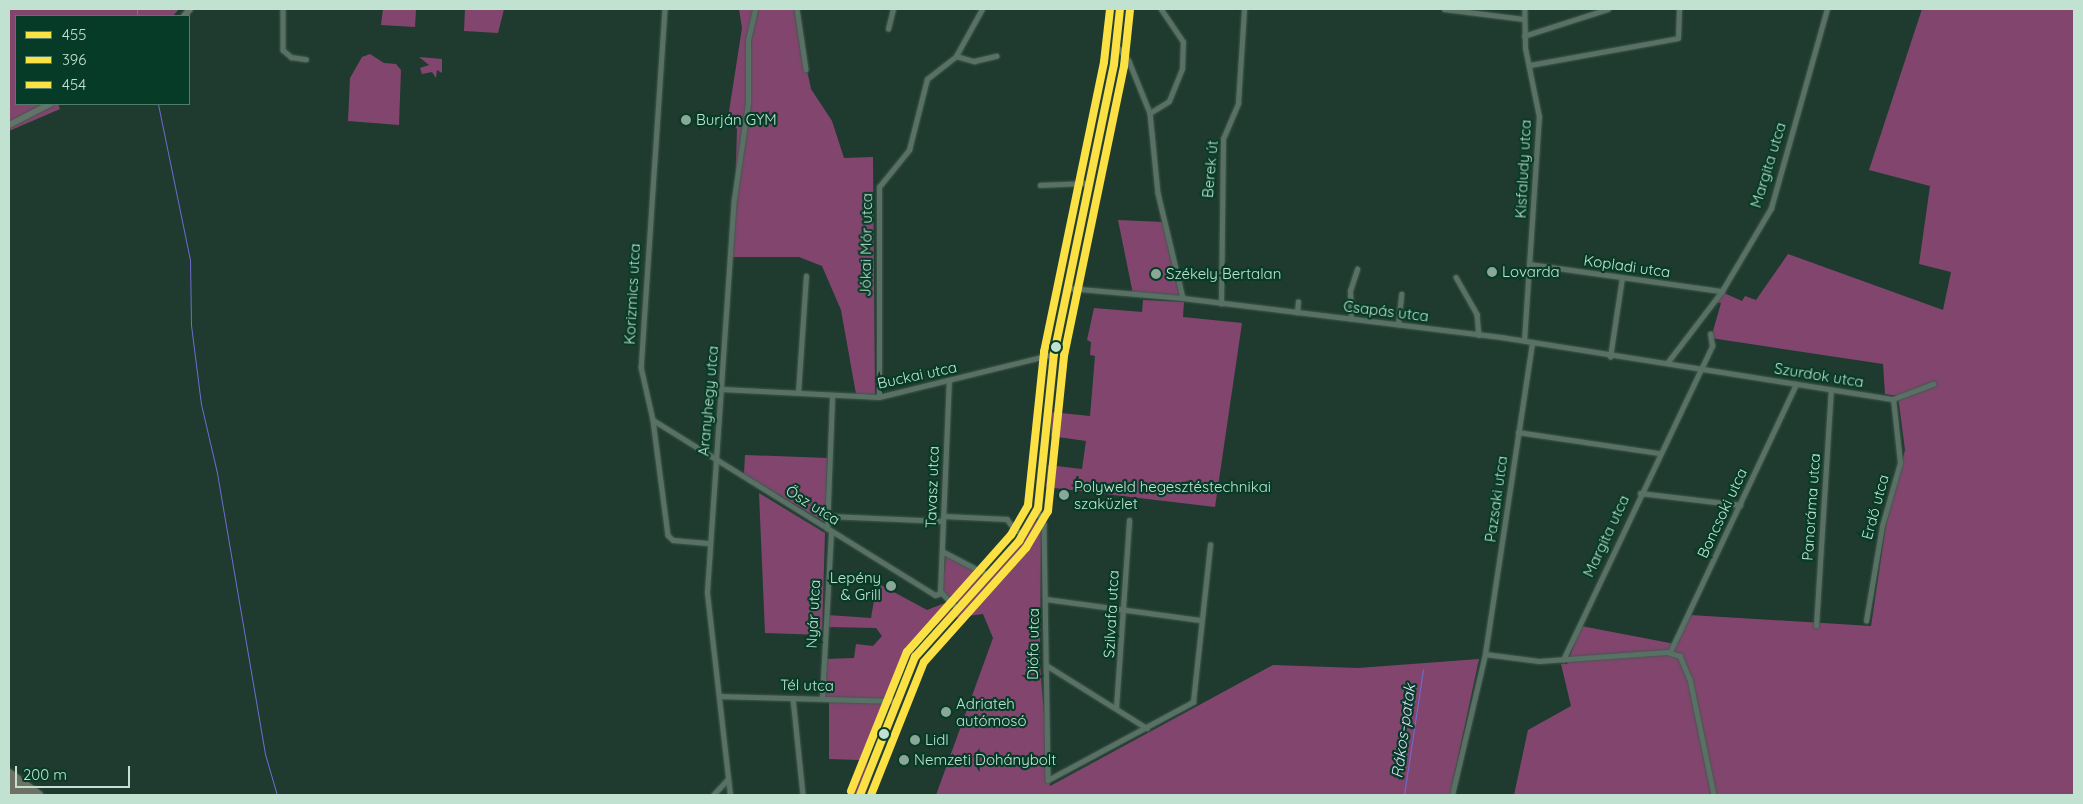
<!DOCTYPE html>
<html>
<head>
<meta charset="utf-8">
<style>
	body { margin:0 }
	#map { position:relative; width:2083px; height:804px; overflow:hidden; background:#1f3b2f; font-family:Quicksand,sans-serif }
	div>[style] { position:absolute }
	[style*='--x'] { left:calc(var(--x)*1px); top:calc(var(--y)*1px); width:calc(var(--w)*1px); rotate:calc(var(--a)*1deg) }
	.green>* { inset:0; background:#82466e }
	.stream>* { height:1px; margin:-0.5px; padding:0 0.5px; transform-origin:0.5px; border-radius:0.5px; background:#6e6cd3 }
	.roads { filter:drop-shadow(0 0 1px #41584d) drop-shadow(0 0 1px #41584d) }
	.street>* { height:4.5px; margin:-2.25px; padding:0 2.25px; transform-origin:2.25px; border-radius:2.25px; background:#597165 }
	.secondary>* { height:6px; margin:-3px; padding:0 3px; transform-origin:3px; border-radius:3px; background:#627368 }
	.highway>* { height:8px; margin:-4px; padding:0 4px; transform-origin:4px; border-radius:4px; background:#6d7165 }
	.bus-1>* { height:8px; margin:-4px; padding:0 4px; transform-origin:4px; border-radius:4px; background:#fbe143 }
	.bus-2>* { height:8px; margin:-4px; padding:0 4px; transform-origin:4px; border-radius:4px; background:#fbe143 }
	.bus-3>* { height:8px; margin:-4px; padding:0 4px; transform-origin:4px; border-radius:4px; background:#fbe143 }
	.dots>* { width:14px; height:14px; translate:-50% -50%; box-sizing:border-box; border:2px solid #063b27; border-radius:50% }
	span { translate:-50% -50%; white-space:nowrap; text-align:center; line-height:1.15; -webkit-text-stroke:4.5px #063b27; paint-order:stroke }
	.poi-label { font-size:15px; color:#c2e2d1 }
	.left { translate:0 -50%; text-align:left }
	.right { translate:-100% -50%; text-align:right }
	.street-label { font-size:15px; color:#c2e2d1 }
	.water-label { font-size:16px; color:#dcdefb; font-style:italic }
	.frame { position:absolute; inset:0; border:10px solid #c2e2d1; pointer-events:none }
	.legend { position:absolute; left:15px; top:15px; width:175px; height:90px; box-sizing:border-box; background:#063b27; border:1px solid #517e6b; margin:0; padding:6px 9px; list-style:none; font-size:15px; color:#c2e2d1 }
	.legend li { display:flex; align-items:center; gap:10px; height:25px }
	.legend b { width:25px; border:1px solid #517e6b }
	.scale { position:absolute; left:15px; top:766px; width:115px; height:22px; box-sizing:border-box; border:2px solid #c2e2d1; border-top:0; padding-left:6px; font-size:15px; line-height:18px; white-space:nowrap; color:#c2e2d1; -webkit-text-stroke:4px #063b27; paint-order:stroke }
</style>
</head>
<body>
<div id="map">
	<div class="green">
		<i style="clip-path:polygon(9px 9px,179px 9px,173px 16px,16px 16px,16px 104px,58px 104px,60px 109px,9px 131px)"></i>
		<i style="clip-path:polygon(383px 9px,416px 9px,415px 27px,381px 25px)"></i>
		<i style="clip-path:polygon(465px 9px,504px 9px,498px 33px,464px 31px)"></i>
		<i style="clip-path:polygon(739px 9px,794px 9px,811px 89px,832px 121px,844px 158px,873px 157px,875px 394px,856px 394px,841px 310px,822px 266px,799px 257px,728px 257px,735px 196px,737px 129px,728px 118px,742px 28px)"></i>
		<i style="clip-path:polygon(1922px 9px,2074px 9px,2074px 795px,1514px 795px,1528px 730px,1571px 706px,1561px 664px,1567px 664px,1581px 626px,1675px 644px,1690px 615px,1871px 626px,1886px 525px,1905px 450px,1898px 396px,1885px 394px,1883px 364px,1711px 338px,1721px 303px,1715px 302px,1724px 293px,1742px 301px,1745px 296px,1756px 300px,1788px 254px,1943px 310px,1951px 272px,1919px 264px,1930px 186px,1869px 170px)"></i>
		<i style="clip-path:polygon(370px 54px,384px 63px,396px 64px,401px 70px,399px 125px,348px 121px,350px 78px,362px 57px)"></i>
		<i style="clip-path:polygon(419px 57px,442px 59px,442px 73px,437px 70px,436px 78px,432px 72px,422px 74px,420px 68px,429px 65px)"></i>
		<i style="clip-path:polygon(1118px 220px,1163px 222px,1182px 296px,1133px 294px)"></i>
		<i style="clip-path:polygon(1143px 300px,1184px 302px,1183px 317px,1242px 323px,1215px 507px,1046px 487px,1048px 465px,1082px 469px,1086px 441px,1051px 436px,1051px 412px,1090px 416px,1095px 356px,1090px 355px,1091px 342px,1087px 340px,1094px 308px,1142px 312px)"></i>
		<i style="clip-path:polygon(745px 455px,827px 458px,826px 523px,744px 474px)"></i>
		<i style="clip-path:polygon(759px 493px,825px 533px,822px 635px,765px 633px)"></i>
		<i style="clip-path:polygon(1038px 518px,1041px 526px,1040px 665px,1050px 786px,1273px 665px,1358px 668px,1479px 659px,1450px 795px,936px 795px,993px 638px,983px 614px,952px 618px,1008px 558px)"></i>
		<i style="clip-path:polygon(946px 554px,984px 574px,958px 603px,942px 591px)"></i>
		<i style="clip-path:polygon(877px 583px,927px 610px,945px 603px,952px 609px,936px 626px,932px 623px,922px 632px,904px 653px,868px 760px,864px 777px,871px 779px,865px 795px,849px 795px,859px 760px,829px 759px,829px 701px,823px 693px,825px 659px,854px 658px,856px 644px,873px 646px,882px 636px,876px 628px,827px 627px,828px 615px,871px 618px)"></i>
	</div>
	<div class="stream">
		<i style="--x:137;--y:9;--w:7;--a:90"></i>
		<i style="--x:158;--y:104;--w:159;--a:78.4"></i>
		<i style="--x:190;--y:260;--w:65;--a:89.1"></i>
		<i style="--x:191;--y:325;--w:80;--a:82.8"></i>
		<i style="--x:201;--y:404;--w:71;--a:76.9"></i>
		<i style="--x:217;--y:473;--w:285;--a:80.3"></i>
		<i style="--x:265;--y:754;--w:43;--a:73.7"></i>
		<i style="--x:1404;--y:795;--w:127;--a:-81.4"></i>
	</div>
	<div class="roads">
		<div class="street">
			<i style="--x:283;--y:9;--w:41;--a:90"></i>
			<i style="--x:283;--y:50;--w:11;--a:41"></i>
			<i style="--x:291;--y:57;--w:15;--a:8"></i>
			<i style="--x:665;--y:9;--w:359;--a:93.8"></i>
			<i style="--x:641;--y:367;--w:54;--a:77.2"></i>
			<i style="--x:653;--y:420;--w:116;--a:82.6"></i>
			<i style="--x:668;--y:535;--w:7;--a:45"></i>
			<i style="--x:673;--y:540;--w:37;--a:5"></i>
			<i style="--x:797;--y:9;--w:61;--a:81.5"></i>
			<i style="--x:1444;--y:9;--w:80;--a:7.2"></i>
			<i style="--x:888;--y:29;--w:21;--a:-76"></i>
			<i style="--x:1524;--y:36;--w:88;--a:-17.8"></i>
			<i style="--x:1117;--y:46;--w:19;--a:51"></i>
			<i style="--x:1129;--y:61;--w:56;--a:68"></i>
			<i style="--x:1150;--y:113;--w:80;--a:84.3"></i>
			<i style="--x:1158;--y:193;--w:108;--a:76.6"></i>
			<i style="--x:956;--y:56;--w:19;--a:16"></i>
			<i style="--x:974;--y:61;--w:23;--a:-13"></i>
			<i style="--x:1530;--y:65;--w:150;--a:-10.3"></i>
			<i style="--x:1678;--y:38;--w:29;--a:-88"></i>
			<i style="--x:1150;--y:113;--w:22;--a:-32"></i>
			<i style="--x:1169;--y:101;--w:35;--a:-68"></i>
			<i style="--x:1182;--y:69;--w:27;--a:-88"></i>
			<i style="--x:1183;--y:42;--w:40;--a:-124"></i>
			<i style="--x:1040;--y:185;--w:48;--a:-2.4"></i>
			<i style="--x:1529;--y:264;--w:195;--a:8"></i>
			<i style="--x:1456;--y:277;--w:43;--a:60.4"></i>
			<i style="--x:1477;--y:314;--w:21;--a:85"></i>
			<i style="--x:1068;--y:288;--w:115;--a:5"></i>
			<i style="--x:1183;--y:298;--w:320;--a:7"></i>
			<i style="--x:1501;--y:337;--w:397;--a:9"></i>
			<i style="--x:1893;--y:399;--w:43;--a:-20.6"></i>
			<i style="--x:1221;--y:304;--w:165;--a:-89.3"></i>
			<i style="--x:1223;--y:139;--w:39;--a:-67"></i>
			<i style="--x:1238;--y:103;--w:94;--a:-86.3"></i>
			<i style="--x:1297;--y:313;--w:11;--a:-85"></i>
			<i style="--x:1351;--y:319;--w:28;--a:-92"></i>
			<i style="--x:1350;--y:291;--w:23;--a:-72"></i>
			<i style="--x:1398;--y:325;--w:31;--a:-84"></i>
			<i style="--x:1524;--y:341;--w:225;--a:-86.2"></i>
			<i style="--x:1539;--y:117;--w:70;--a:-101.5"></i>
			<i style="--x:1525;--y:48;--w:39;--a:-91"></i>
			<i style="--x:1610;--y:357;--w:80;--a:-81.4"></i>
			<i style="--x:1667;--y:363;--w:91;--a:-52.6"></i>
			<i style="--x:1722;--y:291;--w:96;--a:-59.4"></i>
			<i style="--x:1771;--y:208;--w:207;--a:-74.3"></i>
			<i style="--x:722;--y:389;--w:157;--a:2.9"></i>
			<i style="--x:879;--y:397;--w:180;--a:-13.8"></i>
			<i style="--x:798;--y:393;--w:117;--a:-86.1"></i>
			<i style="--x:879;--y:397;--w:210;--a:-90"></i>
			<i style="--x:879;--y:187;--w:48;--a:-51"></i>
			<i style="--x:909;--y:150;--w:73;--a:-75.8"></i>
			<i style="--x:927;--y:79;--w:37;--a:-38"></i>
			<i style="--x:956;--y:56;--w:54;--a:-61"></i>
			<i style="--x:653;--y:420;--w:332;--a:31.8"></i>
			<i style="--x:935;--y:595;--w:7;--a:-16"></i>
			<i style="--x:942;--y:593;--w:21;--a:45"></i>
			<i style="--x:1518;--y:432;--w:142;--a:8.5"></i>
			<i style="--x:1640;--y:493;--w:101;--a:6.8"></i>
			<i style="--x:1037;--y:510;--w:16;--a:63"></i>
			<i style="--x:1044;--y:524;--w:256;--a:89.1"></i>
			<i style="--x:1048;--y:780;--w:165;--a:-28.3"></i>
			<i style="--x:1193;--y:702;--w:158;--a:-83.8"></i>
			<i style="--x:829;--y:516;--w:114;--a:2.5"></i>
			<i style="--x:944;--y:516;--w:63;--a:2.7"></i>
			<i style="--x:1007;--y:519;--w:14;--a:54"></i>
			<i style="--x:1015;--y:530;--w:10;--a:24"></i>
			<i style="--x:827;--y:529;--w:133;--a:-87.8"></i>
			<i style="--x:942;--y:551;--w:52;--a:27.6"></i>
			<i style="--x:940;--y:593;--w:212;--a:-87.6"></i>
			<i style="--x:1046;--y:599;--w:155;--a:7.8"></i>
			<i style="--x:1866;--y:621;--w:96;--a:-80.4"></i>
			<i style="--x:1882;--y:526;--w:66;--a:-74.1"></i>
			<i style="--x:1900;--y:463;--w:64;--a:-96.2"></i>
			<i style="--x:1816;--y:626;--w:236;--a:-86.4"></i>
			<i style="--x:1670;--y:652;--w:296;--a:-64.8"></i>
			<i style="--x:1485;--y:654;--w:54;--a:7.4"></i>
			<i style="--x:1539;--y:661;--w:128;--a:-4"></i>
			<i style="--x:1667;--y:652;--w:14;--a:17"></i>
			<i style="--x:1680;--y:656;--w:25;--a:67"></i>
			<i style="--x:1690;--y:679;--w:118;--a:78.3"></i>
			<i style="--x:1563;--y:660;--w:348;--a:-64.6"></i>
			<i style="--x:1712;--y:346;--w:12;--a:-99"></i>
			<i style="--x:1046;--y:665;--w:119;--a:32"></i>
			<i style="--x:719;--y:696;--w:176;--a:1.6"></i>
			<i style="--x:793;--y:698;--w:98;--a:84.1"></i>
			<i style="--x:822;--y:698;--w:166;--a:-86.9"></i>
			<i style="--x:1116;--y:708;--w:188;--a:-86"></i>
			<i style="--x:713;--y:795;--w:22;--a:-47"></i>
			<i style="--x:730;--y:795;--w:204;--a:-96.5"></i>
			<i style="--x:707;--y:592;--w:394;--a:-86.1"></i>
			<i style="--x:734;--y:199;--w:97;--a:-81.7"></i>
			<i style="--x:748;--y:103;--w:63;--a:-90"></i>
			<i style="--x:748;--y:40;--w:32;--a:-77"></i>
			<i style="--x:1452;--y:795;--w:145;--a:-76.8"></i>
			<i style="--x:1485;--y:654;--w:315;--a:-81.4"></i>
		</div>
		<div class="secondary">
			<i style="--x:184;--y:16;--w:9;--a:-49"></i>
			<i style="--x:9;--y:125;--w:46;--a:-27.1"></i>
			<i style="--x:860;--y:795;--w:149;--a:-68.3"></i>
			<i style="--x:915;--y:657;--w:156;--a:-48.1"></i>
			<i style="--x:1019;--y:541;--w:38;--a:-60"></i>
			<i style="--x:1038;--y:508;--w:155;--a:-84.1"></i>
			<i style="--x:1054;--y:354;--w:296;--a:-78.3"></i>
			<i style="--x:1114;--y:64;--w:55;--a:-83.8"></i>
		</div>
		<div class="highway">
			<i style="--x:9;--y:773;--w:37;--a:36"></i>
			<i style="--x:9;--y:781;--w:24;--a:36"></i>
			<i style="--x:9;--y:790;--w:9;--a:36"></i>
		</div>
	</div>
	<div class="bus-1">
		<i style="--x:860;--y:795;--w:149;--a:-68.3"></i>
		<i style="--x:915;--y:657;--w:156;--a:-48.1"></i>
		<i style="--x:1019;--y:541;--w:38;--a:-60"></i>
		<i style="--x:1038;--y:508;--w:155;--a:-84.1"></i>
		<i style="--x:1054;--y:354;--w:296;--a:-78.3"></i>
		<i style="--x:1114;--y:64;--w:55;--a:-83.8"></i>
	</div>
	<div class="bus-2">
		<i style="--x:871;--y:795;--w:143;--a:-68.3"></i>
		<i style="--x:924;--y:662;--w:153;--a:-48.2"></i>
		<i style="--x:1026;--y:548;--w:43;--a:-59.3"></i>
		<i style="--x:1048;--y:511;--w:156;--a:-84.1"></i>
		<i style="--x:1064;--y:356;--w:296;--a:-78.3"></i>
		<i style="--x:1124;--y:66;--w:56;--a:-83.9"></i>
	</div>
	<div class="bus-3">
		<i style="--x:851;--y:791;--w:150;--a:-68.1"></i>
		<i style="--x:907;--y:652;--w:157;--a:-48.4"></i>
		<i style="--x:1011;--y:535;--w:34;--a:-60"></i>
		<i style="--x:1028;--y:505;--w:154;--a:-84"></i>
		<i style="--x:1044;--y:352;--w:296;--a:-78.3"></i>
		<i style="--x:1104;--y:62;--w:53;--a:-83.5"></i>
	</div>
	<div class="dots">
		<i style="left:686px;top:120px;background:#89a898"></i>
		<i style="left:1492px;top:272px;background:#89a898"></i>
		<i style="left:1156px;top:274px;background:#89a898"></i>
		<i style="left:1056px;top:347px;background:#c2e2d1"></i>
		<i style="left:1064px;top:495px;background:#89a898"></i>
		<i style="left:891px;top:586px;background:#89a898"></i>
		<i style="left:946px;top:712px;background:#89a898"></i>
		<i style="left:884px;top:734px;background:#c2e2d1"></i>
		<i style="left:915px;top:740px;background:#89a898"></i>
		<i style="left:904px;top:760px;background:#89a898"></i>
	</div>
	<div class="poi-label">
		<span class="left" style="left:696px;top:120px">Burján GYM</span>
		<span class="left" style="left:1502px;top:272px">Lovarda</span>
		<span class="left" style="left:1166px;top:274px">Székely Bertalan</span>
		<span class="left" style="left:1074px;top:495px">Polyweld hegesztéstechnikai<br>szaküzlet</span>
		<span class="right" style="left:881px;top:586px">Lepény<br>&amp; Grill</span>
		<span class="left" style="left:956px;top:712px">Adriateh<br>autómosó</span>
		<span class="left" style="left:925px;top:740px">Lidl</span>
		<span class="left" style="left:914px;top:760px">Nemzeti Dohánybolt</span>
	</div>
	<div class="street-label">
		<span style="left:1768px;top:165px;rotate:-73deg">Margita utca</span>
		<span style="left:1210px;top:169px;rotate:-85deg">Berek út</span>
		<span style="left:1523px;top:169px;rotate:-87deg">Kisfaludy utca</span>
		<span style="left:866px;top:245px;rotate:-89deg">Jókai Mór utca</span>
		<span style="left:1627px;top:266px;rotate:8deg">Kopladi utca</span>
		<span style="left:632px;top:294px;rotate:-87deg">Korizmics utca</span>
		<span style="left:1386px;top:311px;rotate:7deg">Csapás utca</span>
		<span style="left:917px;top:375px;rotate:-12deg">Buckai utca</span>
		<span style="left:1819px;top:375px;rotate:9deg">Szurdok utca</span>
		<span style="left:708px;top:401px;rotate:-85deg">Aranyhegy utca</span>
		<span style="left:932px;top:487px;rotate:-88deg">Tavasz utca</span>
		<span style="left:1496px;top:499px;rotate:-82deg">Pazsaki utca</span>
		<span style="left:813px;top:505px;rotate:32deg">Ősz utca</span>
		<span style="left:1811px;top:507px;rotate:-86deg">Panoráma utca</span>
		<span style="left:1875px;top:507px;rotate:-75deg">Erdő utca</span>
		<span style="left:1722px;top:513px;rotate:-65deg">Boncsoki utca</span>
		<span style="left:1606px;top:536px;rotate:-65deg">Margita utca</span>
		<span style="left:813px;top:614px;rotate:-87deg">Nyár utca</span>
		<span style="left:1111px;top:614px;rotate:-87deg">Szilvafa utca</span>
		<span style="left:1033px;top:644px;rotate:-89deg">Diófa utca</span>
		<span style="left:807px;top:685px;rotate:1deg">Tél utca</span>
	</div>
	<div class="water-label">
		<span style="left:1403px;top:731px;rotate:-82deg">Rákos-patak</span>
	</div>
	<div class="frame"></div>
	<ul class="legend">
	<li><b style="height:6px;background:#fbe143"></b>455</li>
	<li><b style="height:6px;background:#fbe143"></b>396</li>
	<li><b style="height:6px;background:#fbe143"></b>454</li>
	</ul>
	<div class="scale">200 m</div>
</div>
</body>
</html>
